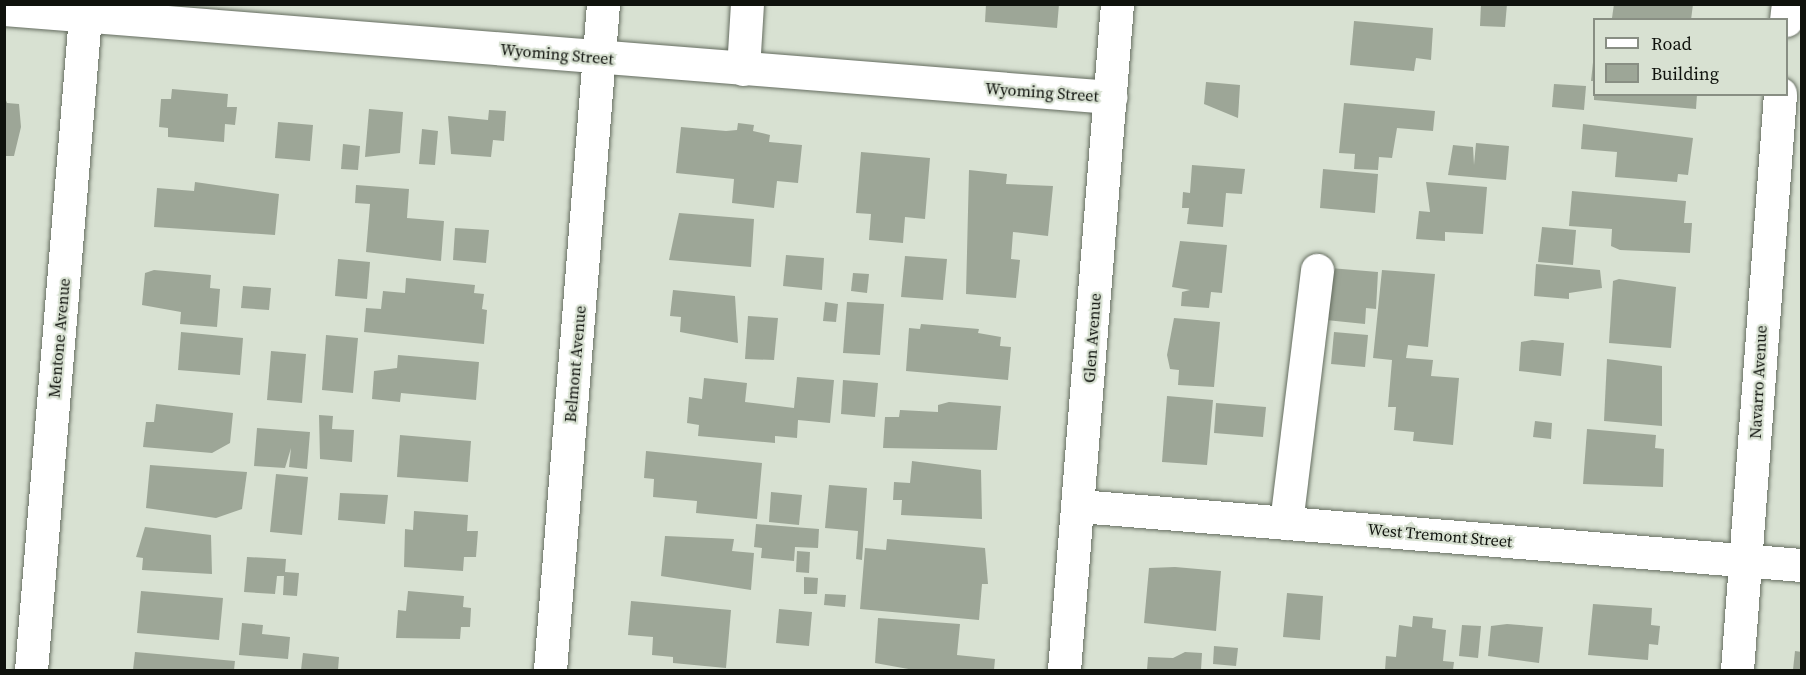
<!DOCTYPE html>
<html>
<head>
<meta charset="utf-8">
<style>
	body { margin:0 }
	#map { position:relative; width:1806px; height:675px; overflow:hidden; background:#d8e1d2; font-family:"Source Serif 4",serif }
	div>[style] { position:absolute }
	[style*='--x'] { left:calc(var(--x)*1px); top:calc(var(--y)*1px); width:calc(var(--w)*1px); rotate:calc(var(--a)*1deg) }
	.building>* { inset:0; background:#9da697 }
	.roads { filter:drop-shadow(0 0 2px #656d60) drop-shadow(0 0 2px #656d60) }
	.minor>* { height:33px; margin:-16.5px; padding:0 16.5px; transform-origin:16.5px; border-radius:16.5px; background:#fff }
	span { translate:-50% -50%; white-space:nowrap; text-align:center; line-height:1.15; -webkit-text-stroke:4.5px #d8e1d2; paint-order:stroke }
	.street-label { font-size:16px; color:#0f120d }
	.frame { position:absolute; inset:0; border:6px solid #0f120d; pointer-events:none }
	.legend { position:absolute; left:1593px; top:18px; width:195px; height:78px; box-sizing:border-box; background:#d8e1d2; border:2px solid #888e83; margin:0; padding:8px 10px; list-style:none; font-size:18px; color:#0f120d }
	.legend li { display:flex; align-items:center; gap:12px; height:30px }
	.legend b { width:30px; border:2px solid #888e83 }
</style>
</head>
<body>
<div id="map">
	<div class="building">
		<i style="clip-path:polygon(986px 4px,1059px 4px,1057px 28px,985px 22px)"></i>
		<i style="clip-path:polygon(1481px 4px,1507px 4px,1505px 27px,1480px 26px)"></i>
		<i style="clip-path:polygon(1614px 4px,1693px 4px,1691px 20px,1612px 18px)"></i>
		<i style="clip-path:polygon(1354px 21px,1433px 28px,1431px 60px,1416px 58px,1414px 71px,1350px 65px)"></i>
		<i style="clip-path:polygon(1594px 53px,1594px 81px,1591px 81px)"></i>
		<i style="clip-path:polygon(1206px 82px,1240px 85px,1238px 118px,1204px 104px)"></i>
		<i style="clip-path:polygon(1554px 84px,1586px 86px,1584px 110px,1552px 107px)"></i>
		<i style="clip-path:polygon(172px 89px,228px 94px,227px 107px,237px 107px,235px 125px,225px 124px,224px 142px,168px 137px,168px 128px,159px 127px,161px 99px,171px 99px)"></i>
		<i style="clip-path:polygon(1594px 94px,1697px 94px,1696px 109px,1594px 100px)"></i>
		<i style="clip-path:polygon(4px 95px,7px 103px,19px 104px,21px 127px,14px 156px,4px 156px)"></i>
		<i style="clip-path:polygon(1344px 103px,1435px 111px,1433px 131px,1397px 128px,1392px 158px,1379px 157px,1378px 170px,1354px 169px,1355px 154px,1339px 153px)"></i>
		<i style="clip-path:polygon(369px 109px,403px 112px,400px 153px,365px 157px)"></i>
		<i style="clip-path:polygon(489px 110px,506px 111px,504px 141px,493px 140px,491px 157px,451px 154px,448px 116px,488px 120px)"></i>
		<i style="clip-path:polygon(278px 122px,313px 125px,310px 161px,275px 158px)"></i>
		<i style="clip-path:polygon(738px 123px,754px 125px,753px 131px,770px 135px,769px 142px,802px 145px,798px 183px,777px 181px,774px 208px,732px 203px,734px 179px,676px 173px,681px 127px,726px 131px,737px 130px)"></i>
		<i style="clip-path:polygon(1583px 124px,1693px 138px,1688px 175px,1678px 174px,1677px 182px,1615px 177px,1617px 152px,1581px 149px)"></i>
		<i style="clip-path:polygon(422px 129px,438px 131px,435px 165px,419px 164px)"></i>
		<i style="clip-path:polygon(1476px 143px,1509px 146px,1506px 180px,1448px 175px,1453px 145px,1473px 147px,1474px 165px)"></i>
		<i style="clip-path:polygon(343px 144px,360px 146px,358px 170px,341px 169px)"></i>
		<i style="clip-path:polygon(861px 152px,930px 158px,925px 219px,905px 217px,903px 243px,869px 240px,871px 214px,856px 213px)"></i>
		<i style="clip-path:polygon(1192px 165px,1245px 169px,1242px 194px,1226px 193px,1223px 227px,1187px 224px,1189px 208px,1182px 208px,1183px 192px,1190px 193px)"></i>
		<i style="clip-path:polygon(1323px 169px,1378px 174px,1375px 213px,1320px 208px)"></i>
		<i style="clip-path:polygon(969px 170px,1007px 174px,1006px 184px,1053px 186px,1048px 236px,1013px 232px,1011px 259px,1020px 260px,1016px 298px,966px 294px)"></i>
		<i style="clip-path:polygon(195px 182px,279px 194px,275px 235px,154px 227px,157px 188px,194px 191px)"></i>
		<i style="clip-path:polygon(1426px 182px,1487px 187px,1483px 234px,1445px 232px,1445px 241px,1416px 239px,1419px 211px,1430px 212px)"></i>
		<i style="clip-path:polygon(356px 185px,409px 189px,407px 218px,444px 221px,441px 261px,366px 252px,370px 204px,355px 203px)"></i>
		<i style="clip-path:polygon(1572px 191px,1686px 201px,1684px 223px,1692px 223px,1690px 253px,1620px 250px,1611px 246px,1612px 229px,1569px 226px)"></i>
		<i style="clip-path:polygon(679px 213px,754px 219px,751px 267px,669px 260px)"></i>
		<i style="clip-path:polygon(1542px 227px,1576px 230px,1573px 265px,1538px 262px)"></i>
		<i style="clip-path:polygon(455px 228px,489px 230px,486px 263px,453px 260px)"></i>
		<i style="clip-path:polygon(1180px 241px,1227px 245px,1222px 293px,1211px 292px,1209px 308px,1181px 306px,1182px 292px,1190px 290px,1172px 287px)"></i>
		<i style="clip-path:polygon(786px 255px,824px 258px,822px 290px,783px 286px)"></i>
		<i style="clip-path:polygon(905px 256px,947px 259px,943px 300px,901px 297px)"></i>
		<i style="clip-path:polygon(338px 259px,370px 262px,367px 299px,335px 296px)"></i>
		<i style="clip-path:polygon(1536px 264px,1600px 270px,1602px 288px,1569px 293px,1569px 299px,1534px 296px)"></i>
		<i style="clip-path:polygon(1330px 268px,1378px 272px,1376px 309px,1366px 308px,1365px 324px,1326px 320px)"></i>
		<i style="clip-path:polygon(154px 270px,211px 275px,210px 288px,220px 289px,217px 327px,180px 324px,181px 312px,142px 305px,145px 273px)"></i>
		<i style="clip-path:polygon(1382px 270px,1435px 274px,1428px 347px,1408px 345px,1406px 358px,1433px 360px,1431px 376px,1459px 378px,1453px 445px,1413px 441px,1414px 432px,1394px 430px,1396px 407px,1388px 407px,1392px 360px,1373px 358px)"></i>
		<i style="clip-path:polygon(853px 273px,869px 274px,867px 293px,851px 291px)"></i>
		<i style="clip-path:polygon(406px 278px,475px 285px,474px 293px,484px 294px,482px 309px,487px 310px,484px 344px,364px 332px,366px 308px,381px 309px,383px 291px,405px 293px)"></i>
		<i style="clip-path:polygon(1619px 279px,1676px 287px,1671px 348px,1609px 343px,1613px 281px)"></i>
		<i style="clip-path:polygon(243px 286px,271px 288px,269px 310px,241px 308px)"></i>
		<i style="clip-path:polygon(673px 290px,735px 296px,738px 343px,680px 332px,681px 317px,670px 316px)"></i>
		<i style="clip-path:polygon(825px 302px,838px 304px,836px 322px,823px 321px)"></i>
		<i style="clip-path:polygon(847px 302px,884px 304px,880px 355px,843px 353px)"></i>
		<i style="clip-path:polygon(748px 316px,778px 318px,774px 360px,745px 359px)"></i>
		<i style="clip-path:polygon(1174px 318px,1220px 322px,1214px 387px,1178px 385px,1179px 370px,1170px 369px,1167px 355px)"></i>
		<i style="clip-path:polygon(921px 324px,979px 329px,978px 333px,1001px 337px,1000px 346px,1011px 347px,1008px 380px,906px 371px,909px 328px,920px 329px)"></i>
		<i style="clip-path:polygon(181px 332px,243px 338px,240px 375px,178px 370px)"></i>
		<i style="clip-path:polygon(1334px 332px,1368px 335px,1365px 367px,1331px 364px)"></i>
		<i style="clip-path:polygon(326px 335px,358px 338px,353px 393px,322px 390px)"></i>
		<i style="clip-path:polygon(1532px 340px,1564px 343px,1561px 376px,1519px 371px,1521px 342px)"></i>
		<i style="clip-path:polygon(271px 351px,306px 354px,302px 403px,267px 400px)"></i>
		<i style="clip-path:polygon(398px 355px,479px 362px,476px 400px,401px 393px,400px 402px,372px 399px,374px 371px,397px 368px)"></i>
		<i style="clip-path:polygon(1607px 359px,1662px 366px,1662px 426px,1604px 421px)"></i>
		<i style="clip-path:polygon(797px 377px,834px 380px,830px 423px,798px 420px,797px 438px,775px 436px,775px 443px,698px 436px,699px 425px,687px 423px,689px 397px,702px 399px,704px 378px,747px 383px,745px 402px,794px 408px)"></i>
		<i style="clip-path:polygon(843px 380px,878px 383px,875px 417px,841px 414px)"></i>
		<i style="clip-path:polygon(1167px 396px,1213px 400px,1207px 465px,1162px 462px)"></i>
		<i style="clip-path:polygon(949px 402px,1001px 406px,997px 450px,883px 448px,885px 417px,899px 417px,900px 410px,938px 412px,938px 405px)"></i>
		<i style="clip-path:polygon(1216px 403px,1266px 407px,1263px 437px,1214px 433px)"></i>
		<i style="clip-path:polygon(156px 404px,233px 413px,230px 443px,212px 453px,143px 447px,146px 422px,154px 422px)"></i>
		<i style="clip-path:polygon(319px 415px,333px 416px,332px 429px,354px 430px,352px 462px,320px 459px)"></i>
		<i style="clip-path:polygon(1535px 421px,1552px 423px,1551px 439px,1533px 437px)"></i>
		<i style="clip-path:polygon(257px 428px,310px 432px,307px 469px,289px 467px,291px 448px,285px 468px,254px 466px)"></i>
		<i style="clip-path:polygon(1587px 429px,1656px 435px,1655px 448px,1664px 449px,1663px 487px,1583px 484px)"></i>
		<i style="clip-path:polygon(400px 435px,471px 441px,468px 482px,397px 477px)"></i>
		<i style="clip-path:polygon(646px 451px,762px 463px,757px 519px,696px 513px,697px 501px,653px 497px,654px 479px,644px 478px)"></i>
		<i style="clip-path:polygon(912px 461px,981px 470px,982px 519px,901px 515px,902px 500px,893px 500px,894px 482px,910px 483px)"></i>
		<i style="clip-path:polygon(150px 465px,247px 472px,242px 509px,216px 518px,146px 508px)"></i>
		<i style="clip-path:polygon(276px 474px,308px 477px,302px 535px,270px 532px)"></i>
		<i style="clip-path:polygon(829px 485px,867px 488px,862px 560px,856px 559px,858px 531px,825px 528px)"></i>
		<i style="clip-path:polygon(771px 492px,802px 495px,799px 525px,769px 522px)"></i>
		<i style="clip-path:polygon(340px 493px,388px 495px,385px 524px,338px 520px)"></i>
		<i style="clip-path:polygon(414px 511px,468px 515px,467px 531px,478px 531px,476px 557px,464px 557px,463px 571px,404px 567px,405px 529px,413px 530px)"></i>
		<i style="clip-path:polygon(756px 524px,819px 529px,818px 548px,795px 547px,794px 561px,761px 558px,762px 548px,754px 547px)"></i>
		<i style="clip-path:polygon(145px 527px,211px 535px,212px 574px,142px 570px,143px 558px,136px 557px)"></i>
		<i style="clip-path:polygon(665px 536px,734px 539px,732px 551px,754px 553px,751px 590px,661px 576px)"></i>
		<i style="clip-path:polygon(887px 539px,985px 548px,988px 584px,982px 584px,979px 620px,860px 609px,865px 548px,886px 550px)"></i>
		<i style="clip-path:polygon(797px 551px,810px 552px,809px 573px,796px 572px)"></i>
		<i style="clip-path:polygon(247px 557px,286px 559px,285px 572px,299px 573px,297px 596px,283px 595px,284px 576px,277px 576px,275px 594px,244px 592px)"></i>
		<i style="clip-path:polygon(1175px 567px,1221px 571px,1216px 631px,1144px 623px,1149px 568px)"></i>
		<i style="clip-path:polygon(804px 577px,818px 578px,817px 594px,804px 594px)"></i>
		<i style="clip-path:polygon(141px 591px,223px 598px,219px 640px,137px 633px)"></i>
		<i style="clip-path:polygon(408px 591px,464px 596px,463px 607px,471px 608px,470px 627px,461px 627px,460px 639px,396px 638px,398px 610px,406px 611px)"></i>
		<i style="clip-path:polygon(1287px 593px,1323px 596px,1320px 640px,1283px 637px)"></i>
		<i style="clip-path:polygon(825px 594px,846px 595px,845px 607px,824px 605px)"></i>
		<i style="clip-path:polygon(631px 601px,731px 610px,726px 668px,673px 663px,673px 657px,652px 655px,653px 637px,628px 635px)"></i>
		<i style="clip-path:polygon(1593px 604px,1652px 608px,1651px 625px,1660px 626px,1658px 645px,1649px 644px,1648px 660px,1588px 655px)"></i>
		<i style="clip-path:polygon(779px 609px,812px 612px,809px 646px,776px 643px)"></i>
		<i style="clip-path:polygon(1413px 616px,1433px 618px,1432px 628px,1446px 630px,1443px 661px,1454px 662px,1453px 670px,1385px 670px,1386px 656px,1396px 657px,1399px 625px,1412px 627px)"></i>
		<i style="clip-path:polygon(878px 618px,960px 624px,957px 655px,995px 659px,994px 670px,914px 670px,875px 663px)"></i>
		<i style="clip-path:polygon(242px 623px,263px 625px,262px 634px,290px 637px,288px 659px,239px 655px)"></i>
		<i style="clip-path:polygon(1507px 624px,1543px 627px,1539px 663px,1488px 656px,1491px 626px)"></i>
		<i style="clip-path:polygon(1462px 625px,1481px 626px,1478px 658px,1459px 656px)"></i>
		<i style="clip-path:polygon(1214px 646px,1238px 648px,1236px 666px,1213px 664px)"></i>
		<i style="clip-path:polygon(1795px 651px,1802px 652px,1802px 670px,1793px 670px)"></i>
		<i style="clip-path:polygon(135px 652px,235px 661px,234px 670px,133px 670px)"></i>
		<i style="clip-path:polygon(1185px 652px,1202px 653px,1201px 670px,1147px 670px,1148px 657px,1173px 658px)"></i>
		<i style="clip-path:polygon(303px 653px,339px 657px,338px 670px,301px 670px)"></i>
	</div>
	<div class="roads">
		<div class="minor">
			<i style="--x:4;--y:9;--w:1110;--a:4.55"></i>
			<i style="--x:1786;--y:20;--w:16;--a:-83"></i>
			<i style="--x:743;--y:69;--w:65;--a:-86.5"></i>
			<i style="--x:1079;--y:506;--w:725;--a:4.67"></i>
			<i style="--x:1286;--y:523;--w:255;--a:-83"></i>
			<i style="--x:31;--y:670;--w:668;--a:-85.28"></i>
			<i style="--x:550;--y:670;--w:668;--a:-85.45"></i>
			<i style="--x:1064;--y:670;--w:668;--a:-85.45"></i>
			<i style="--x:1737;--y:670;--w:578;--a:-85.73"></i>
		</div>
	</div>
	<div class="street-label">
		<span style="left:557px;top:54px;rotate:5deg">Wyoming Street</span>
		<span style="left:1042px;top:92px;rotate:4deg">Wyoming Street</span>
		<span style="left:59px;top:338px;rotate:-85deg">Mentone Avenue</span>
		<span style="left:1092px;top:338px;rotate:-86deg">Glen Avenue</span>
		<span style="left:575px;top:364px;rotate:-85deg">Belmont Avenue</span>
		<span style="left:1758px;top:382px;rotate:-87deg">Navarro Avenue</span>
		<span style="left:1440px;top:535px;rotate:5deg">West Tremont Street</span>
	</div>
	<div class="frame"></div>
	<ul class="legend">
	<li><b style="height:8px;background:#fff"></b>Road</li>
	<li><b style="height:16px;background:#9da697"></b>Building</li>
	</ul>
</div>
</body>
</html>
